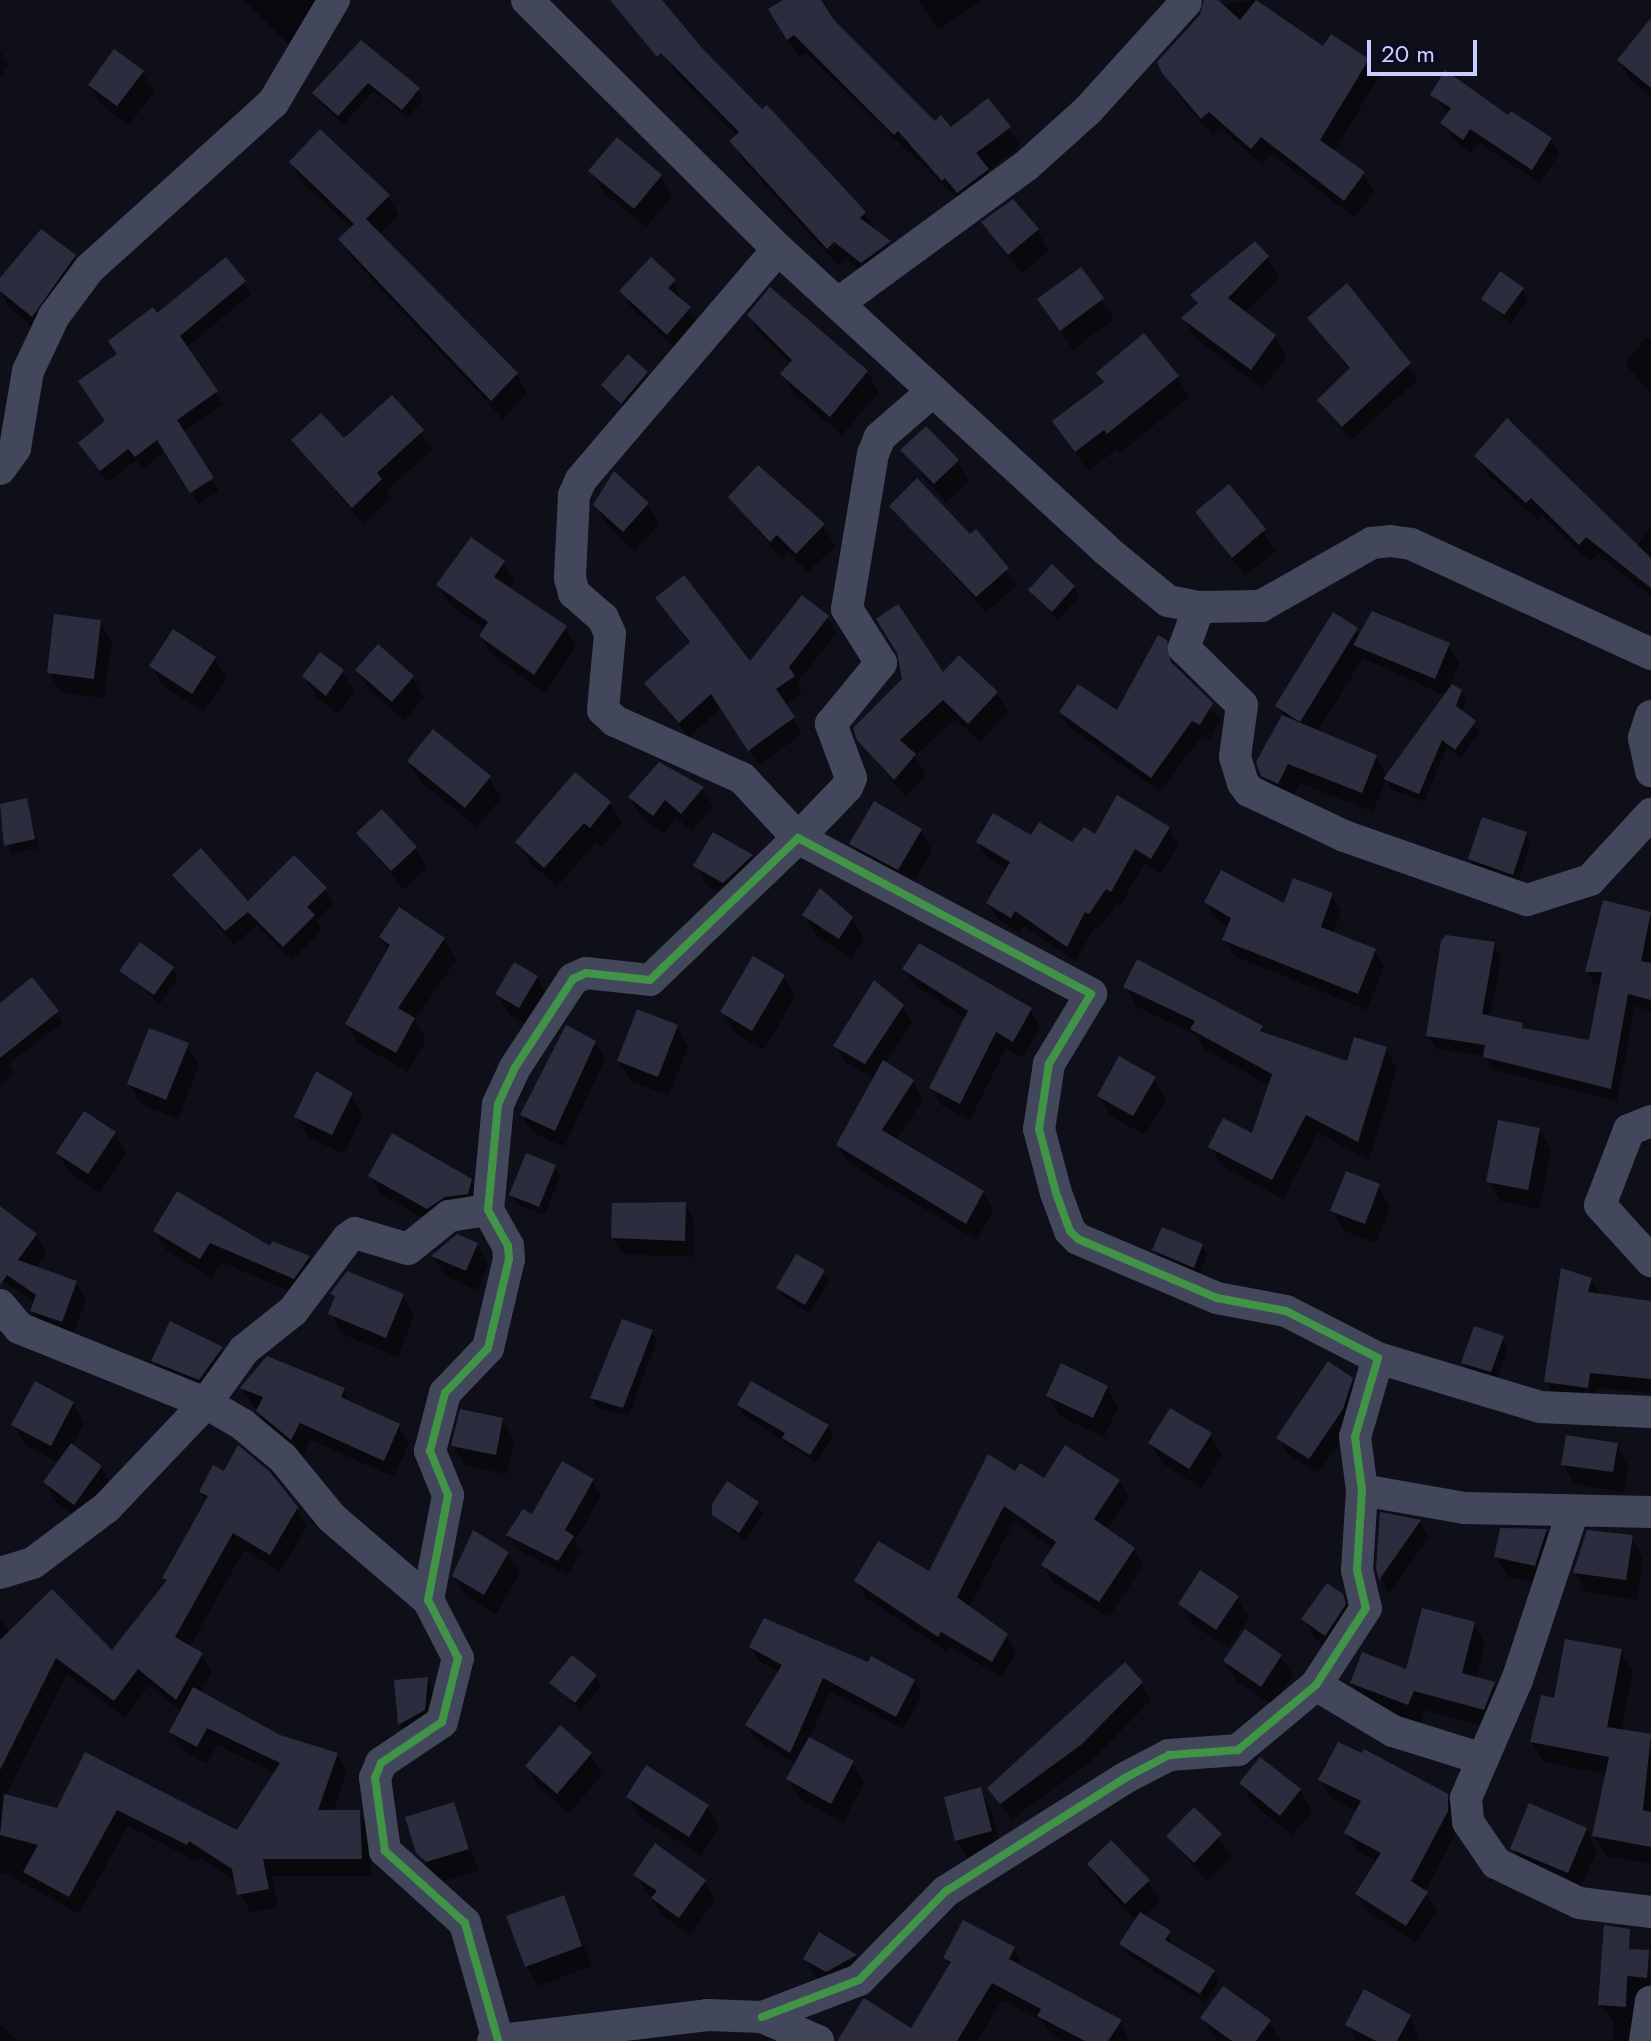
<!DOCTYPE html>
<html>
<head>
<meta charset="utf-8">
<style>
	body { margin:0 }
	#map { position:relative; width:1651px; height:2041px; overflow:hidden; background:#0f0f1a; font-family:Jost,sans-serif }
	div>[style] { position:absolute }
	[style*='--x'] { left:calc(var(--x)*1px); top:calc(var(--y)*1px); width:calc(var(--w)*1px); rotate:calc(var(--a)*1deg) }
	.shadow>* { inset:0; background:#0007 }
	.building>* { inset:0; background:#2b2d3e }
	.minor>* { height:32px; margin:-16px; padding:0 16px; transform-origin:16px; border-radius:16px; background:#42475c }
	.cycleway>* { height:8px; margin:-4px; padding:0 4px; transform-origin:4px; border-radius:4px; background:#419447 }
	span { translate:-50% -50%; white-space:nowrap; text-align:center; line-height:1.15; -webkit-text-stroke:7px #0a0b1f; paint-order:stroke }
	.scale { position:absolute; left:1367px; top:40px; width:110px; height:36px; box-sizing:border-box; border:4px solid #c8ceff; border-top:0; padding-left:10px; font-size:24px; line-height:28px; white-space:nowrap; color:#c8ceff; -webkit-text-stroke:6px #0a0b1f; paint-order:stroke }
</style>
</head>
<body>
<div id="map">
	<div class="shadow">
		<i style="clip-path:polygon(244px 0,331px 0,290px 46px)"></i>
		<i style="clip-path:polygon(628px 0,660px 0,701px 50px,864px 214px,900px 260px,873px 280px,845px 259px,838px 266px,742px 159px,732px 141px,737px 136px,679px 77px)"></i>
		<i style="clip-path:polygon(787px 0,819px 0,832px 22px,935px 123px,951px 130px,1009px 128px,1020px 146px,988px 171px,998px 189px,969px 210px,806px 53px,799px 57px,781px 29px)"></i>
		<i style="clip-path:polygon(918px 0,979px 0,980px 2px,938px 30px)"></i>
		<i style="clip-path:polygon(1206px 0,1220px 5px,1253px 0,1323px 49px,1367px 60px,1378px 78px,1334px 152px,1363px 174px,1374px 192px,1355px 218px,1272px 154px,1262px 165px,1221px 129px,1213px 136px,1175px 92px,1164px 72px,1202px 16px)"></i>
		<i style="clip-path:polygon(1651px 39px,1651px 97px,1631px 80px,1619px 60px)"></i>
		<i style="clip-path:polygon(361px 43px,418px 90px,423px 99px,408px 118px,374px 91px,344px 124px,320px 103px,315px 93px)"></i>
		<i style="clip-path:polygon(0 51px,8px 65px,0 77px)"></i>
		<i style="clip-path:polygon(142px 72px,154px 92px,129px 125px,102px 105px,90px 85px)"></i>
		<i style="clip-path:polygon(1432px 95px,1508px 118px,1551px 140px,1559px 154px,1540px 183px,1479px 143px,1471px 153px,1451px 137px,1443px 123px,1449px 114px)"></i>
		<i style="clip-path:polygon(291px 163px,388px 196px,399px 215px,379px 235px,516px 374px,527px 393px,503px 419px,352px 258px,341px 239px,352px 229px,302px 182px)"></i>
		<i style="clip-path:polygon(591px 171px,660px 176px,672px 197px,646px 227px,602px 191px)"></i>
		<i style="clip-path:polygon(984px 223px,1037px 230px,1049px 251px,1021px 274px)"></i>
		<i style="clip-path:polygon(75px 256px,86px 277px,44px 336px,7px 306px,0 281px)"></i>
		<i style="clip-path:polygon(1267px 257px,1279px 278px,1244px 313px,1275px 336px,1286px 356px,1263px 389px,1195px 338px,1183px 318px,1198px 306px,1193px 296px)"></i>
		<i style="clip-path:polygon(226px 260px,251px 294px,186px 348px,223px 404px,183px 432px,219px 491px,199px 504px,165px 451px,143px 468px,136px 460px,108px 482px,80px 444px,107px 422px,119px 355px,157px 316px)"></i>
		<i style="clip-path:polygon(1081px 269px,1114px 319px,1073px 350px,1040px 300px)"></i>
		<i style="clip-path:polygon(674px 281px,680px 300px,699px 324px,677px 350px,631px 307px,622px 291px)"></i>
		<i style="clip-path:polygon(1347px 285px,1418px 379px,1351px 440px,1319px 401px,1350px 370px,1309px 318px)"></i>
		<i style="clip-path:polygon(1522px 289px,1528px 299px,1510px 324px,1484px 299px)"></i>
		<i style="clip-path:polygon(770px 290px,867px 372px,879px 392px,842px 435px,794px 394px,783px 374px,791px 365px,761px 335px,749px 315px)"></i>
		<i style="clip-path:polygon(1646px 337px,1651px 341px,1651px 393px,1625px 364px)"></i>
		<i style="clip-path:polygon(646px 373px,652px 383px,627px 412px,603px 385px)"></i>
		<i style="clip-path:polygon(1098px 373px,1177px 377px,1189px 397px,1120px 453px,1117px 449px,1088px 471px,1054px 422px,1105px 384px)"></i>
		<i style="clip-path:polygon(392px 397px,433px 449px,387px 490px,391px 497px,363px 524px,294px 441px,344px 440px)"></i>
		<i style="clip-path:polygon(903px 451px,957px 461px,969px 481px,946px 503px)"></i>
		<i style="clip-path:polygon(1477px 456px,1636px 546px,1651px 527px,1651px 597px,1598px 554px,1590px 562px,1542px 515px,1538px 520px,1487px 474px)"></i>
		<i style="clip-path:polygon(1229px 487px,1276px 551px,1245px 576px,1197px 513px)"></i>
		<i style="clip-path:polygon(731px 497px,823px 526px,835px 546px,808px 572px,789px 553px,782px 560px)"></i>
		<i style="clip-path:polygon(648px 504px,659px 524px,635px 551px,607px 525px,595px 505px)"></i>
		<i style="clip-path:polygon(891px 506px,970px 537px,976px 532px,1017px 585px,986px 612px)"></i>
		<i style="clip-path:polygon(503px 562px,514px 581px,509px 589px,565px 627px,576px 646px,545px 693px,492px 655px,481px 636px,485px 630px,449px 604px,438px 586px)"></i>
		<i style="clip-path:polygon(1074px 587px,1079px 596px,1058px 620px,1030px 591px)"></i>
		<i style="clip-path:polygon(658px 598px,750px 664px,827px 617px,836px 633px,797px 683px,802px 692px,784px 705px,802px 734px,759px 765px,721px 708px,689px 737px,646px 683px,690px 644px)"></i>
		<i style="clip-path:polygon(100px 622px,112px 642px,104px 698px,61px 693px,49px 673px)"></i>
		<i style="clip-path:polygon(evenodd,1356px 630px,1360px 636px,1448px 645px,1459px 663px,1450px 685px,1461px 691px,1467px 701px,1461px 713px,1480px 732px,1461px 758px,1447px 747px,1424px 802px,1391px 789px,1386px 780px,1373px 812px,1300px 783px,1289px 803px,1275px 796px,1263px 775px,1284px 716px,1278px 706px,1356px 630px,1363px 658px,1446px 696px,1387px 777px,1376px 756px,1317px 732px,1363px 658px)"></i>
		<i style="clip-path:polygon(1165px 641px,1177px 671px,1220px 720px,1209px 740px,1202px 735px,1160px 792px,1070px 728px,1061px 712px,1118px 713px)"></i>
		<i style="clip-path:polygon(378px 647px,413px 678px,424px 698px,404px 721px,370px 690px,358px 670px)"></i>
		<i style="clip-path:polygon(215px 658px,226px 678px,204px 712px,163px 686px,151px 666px)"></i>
		<i style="clip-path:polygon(342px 672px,354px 691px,338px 714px,316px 696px,304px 676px)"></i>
		<i style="clip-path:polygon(942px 675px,997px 693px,1008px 712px,980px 742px,955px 719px,915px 756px,925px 774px,906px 798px,859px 739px)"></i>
		<i style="clip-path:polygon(409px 762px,489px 778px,501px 798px,477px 827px,421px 782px)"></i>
		<i style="clip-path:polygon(702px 788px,713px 807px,692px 831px,676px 817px,664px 834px,641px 817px,630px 798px)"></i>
		<i style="clip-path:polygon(26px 801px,39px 848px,11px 854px,0 806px)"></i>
		<i style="clip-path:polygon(610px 803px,622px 823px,602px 847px,596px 842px,557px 887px,530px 862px,518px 842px)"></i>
		<i style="clip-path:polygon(1169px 829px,1178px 845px,1161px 874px,1144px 864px,1120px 906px,1116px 904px,1098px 929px,1094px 928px,1076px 961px,1024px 926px,1020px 933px,997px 919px,988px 903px,1008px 870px,987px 858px,978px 842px,1073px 845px,1095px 837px)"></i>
		<i style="clip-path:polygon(920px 830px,932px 850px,910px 889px,863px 864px,852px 844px)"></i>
		<i style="clip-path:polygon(358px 834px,416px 848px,427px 868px,404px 890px)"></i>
		<i style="clip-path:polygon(1526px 834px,1531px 843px,1518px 883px,1476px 869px,1471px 859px)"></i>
		<i style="clip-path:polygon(751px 857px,763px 876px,736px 902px,707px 886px,696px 866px)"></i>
		<i style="clip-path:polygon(174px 875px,248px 904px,325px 889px,333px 903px,316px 921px,322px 930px,292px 960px,257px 925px,234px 945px)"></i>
		<i style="clip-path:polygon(1332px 895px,1341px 911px,1333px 934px,1375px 950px,1384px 967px,1367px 1010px,1234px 956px,1225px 940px,1230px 927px,1215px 919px,1206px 902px,1285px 905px)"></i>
		<i style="clip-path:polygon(1604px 903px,1651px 914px,1651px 1011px,1635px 1006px,1617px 1101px,1492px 1069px,1485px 1056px,1436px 1049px,1428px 1036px,1494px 944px,1501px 957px,1490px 1018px,1522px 1024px,1526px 1031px,1590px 1042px,1602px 984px,1594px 984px,1587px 971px)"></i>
		<i style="clip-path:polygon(805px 915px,852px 919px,864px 939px,851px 958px,816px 936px)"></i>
		<i style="clip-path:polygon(381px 937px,444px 940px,456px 960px,415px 1021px,426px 1040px,408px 1072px,359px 1044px,347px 1024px,389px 951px)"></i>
		<i style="clip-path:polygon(173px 968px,178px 977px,160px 1004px,122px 971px)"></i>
		<i style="clip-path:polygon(905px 969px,1030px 1009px,1040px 1027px,1023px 1058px,1006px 1048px,970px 1120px,941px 1105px,931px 1088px,966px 1019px,915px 986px)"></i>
		<i style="clip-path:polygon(784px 976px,795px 997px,764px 1050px,734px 1033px,723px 1012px)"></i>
		<i style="clip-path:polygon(537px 977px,548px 997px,531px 1027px,509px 1015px,498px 994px)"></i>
		<i style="clip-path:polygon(32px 980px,63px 1022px,9px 1064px,14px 1073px,0 1087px,0 1022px)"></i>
		<i style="clip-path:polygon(1126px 987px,1261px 1028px,1266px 1035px,1348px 1063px,1386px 1049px,1397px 1069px,1369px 1160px,1318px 1133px,1283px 1199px,1222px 1166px,1211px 1147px,1253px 1136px,1270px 1086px,1204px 1049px,1195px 1034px,1137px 1007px)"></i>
		<i style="clip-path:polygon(902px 1007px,912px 1023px,885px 1064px,913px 1082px,923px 1100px,896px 1140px,983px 1193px,993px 1210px,977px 1240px,848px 1163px,838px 1145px,875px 1079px,845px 1062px,836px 1046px)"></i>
		<i style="clip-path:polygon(677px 1026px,688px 1047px,669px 1096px,631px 1081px,619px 1061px)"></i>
		<i style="clip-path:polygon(595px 1042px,605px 1059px,564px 1147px,532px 1132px,522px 1115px)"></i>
		<i style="clip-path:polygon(187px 1045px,199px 1065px,178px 1119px,141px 1104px,129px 1084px)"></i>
		<i style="clip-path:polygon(1154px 1079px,1166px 1099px,1145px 1135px,1111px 1116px,1099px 1096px)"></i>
		<i style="clip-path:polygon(351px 1094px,363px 1115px,344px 1154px,308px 1137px,296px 1116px)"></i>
		<i style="clip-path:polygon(1539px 1130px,1551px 1150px,1539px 1209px,1500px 1201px,1489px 1181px)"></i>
		<i style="clip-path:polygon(115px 1133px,126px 1153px,100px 1193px,70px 1173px,58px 1153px)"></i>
		<i style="clip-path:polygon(554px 1166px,560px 1176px,545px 1215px,517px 1205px,512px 1195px)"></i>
		<i style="clip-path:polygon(370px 1176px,470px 1180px,481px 1199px,438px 1227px,381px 1194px)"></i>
		<i style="clip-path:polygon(1378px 1186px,1390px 1206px,1376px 1243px,1344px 1231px,1332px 1211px)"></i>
		<i style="clip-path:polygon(685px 1204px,694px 1220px,694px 1257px,622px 1254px,613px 1237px)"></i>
		<i style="clip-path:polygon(0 1209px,36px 1235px,46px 1252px,35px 1268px,76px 1282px,86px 1300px,72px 1339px,42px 1328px,32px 1311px,35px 1303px,0 1279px)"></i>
		<i style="clip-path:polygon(155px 1231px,271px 1249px,273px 1244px,309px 1258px,320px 1278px,305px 1298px,222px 1262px,212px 1278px,167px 1251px)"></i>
		<i style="clip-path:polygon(477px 1244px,488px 1265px,477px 1290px,445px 1276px,434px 1257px)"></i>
		<i style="clip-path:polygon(1202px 1246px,1207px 1255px,1199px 1276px,1160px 1259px,1155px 1250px)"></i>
		<i style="clip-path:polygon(823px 1272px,829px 1281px,810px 1313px,784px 1297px,778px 1288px)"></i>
		<i style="clip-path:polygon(1591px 1279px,1601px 1296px,1651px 1303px,1651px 1393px,1598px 1388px,1596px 1403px,1555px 1397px,1547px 1382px)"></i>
		<i style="clip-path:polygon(332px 1294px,403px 1296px,414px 1316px,398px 1357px,342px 1334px,331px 1314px,336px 1301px)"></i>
		<i style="clip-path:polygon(652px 1331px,657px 1341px,628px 1416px,597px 1407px,592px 1398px)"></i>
		<i style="clip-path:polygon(1502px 1338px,1508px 1347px,1496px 1381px,1469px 1373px,1464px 1363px)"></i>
		<i style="clip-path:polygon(222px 1348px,233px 1368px,211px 1399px,165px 1381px,153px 1360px)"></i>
		<i style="clip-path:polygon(1351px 1379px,1360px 1395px,1352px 1425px,1318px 1473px,1288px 1454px,1279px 1438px)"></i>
		<i style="clip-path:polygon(1106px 1387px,1118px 1407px,1104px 1437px,1060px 1416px,1048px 1396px)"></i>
		<i style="clip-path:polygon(242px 1388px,343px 1389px,352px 1404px,398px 1425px,409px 1443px,394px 1477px,311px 1440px,302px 1457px,269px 1429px)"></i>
		<i style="clip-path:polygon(73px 1403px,84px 1423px,72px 1446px,101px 1467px,112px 1487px,86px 1524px,57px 1503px,45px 1482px,59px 1463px,25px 1445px,14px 1425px)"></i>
		<i style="clip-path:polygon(739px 1405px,828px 1426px,833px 1436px,816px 1463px,744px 1415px)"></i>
		<i style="clip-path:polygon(502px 1420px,514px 1440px,507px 1474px,465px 1466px,453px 1445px)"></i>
		<i style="clip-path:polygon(1210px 1435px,1222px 1455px,1201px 1488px,1162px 1463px,1151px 1443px)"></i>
		<i style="clip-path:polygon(1616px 1445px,1628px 1466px,1624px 1492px,1575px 1484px,1563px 1464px)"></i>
		<i style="clip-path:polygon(1016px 1474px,1045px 1480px,1119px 1481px,1129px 1498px,1107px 1530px,1134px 1549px,1143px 1566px,1109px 1617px,1053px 1582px,1044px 1565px,1054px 1549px,1014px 1521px,969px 1608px,1006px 1636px,1016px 1652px,1002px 1677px,950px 1647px,947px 1652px,866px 1598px,857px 1581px,930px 1574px)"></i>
		<i style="clip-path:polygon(592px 1480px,601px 1495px,575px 1542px,581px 1552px,567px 1575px,517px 1549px,509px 1535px)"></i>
		<i style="clip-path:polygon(evenodd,201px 1492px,296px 1508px,307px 1526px,280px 1572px,244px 1550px,189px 1648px,201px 1654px,212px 1673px,200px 1693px,279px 1737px,337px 1754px,347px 1772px,333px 1812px,359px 1812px,370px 1830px,371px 1876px,272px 1876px,278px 1907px,250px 1913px,236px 1882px,200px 1857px,198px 1862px,128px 1826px,79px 1914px,3px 1872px,0 1875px,0 1620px,11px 1632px,112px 1654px,167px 1582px,165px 1578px,207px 1502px,201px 1492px,67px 1674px,125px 1718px,149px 1685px,182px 1712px,171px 1732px,182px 1750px,207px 1764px,217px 1745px,276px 1773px,238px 1832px,86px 1755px,58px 1810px,5px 1797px,67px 1674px)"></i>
		<i style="clip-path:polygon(757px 1504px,763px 1513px,744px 1541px,714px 1515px)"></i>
		<i style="clip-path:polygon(1382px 1515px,1420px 1522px,1429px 1537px,1389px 1594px,1381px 1579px)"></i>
		<i style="clip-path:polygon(1546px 1531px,1557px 1551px,1546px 1585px,1508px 1577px,1496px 1556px)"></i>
		<i style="clip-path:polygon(1632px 1537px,1643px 1558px,1637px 1600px,1586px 1592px,1575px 1572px)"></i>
		<i style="clip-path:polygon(508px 1553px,520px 1573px,496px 1614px,466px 1596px,454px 1576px)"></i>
		<i style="clip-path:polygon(1342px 1595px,1354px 1616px,1337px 1655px,1315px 1639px,1303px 1619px)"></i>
		<i style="clip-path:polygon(1237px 1598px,1249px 1618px,1228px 1648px,1192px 1624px,1180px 1604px)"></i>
		<i style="clip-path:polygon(1474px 1623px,1485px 1644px,1476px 1679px,1494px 1684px,1506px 1704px,1495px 1729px,1425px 1710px,1420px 1724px,1364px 1703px,1352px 1683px,1407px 1671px)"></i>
		<i style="clip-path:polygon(751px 1647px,914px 1681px,922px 1695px,903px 1729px,830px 1691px,809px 1739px,853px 1763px,864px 1783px,843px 1823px,800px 1799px,788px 1779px,796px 1764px,755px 1739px,747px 1725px,780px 1672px,759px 1661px)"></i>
		<i style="clip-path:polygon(1621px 1651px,1633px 1671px,1621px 1731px,1651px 1736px,1651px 1864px,1606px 1856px,1594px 1836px,1607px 1774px,1543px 1762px,1532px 1742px)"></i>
		<i style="clip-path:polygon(1281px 1656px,1293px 1676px,1273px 1705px,1237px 1681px,1225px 1661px)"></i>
		<i style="clip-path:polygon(595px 1676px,601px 1686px,581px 1711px,552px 1683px)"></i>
		<i style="clip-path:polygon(427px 1679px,439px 1699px,412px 1744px,400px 1724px,396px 1682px)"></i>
		<i style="clip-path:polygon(1141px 1683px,1151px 1700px,1091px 1761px,1011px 1820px,990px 1788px)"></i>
		<i style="clip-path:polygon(561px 1728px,591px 1754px,602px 1775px,569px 1813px,539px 1787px,527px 1766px)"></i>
		<i style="clip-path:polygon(1260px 1760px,1300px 1790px,1312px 1811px,1292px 1835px,1253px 1804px,1242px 1783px)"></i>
		<i style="clip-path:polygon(1321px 1780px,1446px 1795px,1457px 1814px,1457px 1830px,1425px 1892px,1437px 1911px,1416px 1943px,1368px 1912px,1357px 1894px,1378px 1862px,1357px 1851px,1346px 1833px,1358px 1812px,1331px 1798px)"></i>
		<i style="clip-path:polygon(980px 1790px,991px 1810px,1002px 1851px,968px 1860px,957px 1840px)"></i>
		<i style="clip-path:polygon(628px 1797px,707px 1807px,719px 1827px,701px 1856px,640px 1817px)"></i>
		<i style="clip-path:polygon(453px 1805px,479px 1870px,439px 1882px,418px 1852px)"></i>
		<i style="clip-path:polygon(1194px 1809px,1232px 1856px,1207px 1882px,1168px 1836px)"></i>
		<i style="clip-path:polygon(1586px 1829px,1597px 1850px,1579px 1892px,1524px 1869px,1513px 1849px)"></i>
		<i style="clip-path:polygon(1089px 1865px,1148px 1881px,1160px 1901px,1144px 1916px,1169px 1932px,1172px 1946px,1213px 1972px,1219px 1981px,1205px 2003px,1127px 1954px,1122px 1944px,1137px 1921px,1101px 1885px)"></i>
		<i style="clip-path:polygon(636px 1875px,705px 1882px,715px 1900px,690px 1935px,664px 1917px)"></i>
		<i style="clip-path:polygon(563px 1897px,592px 1966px,538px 1986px,527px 1966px)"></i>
		<i style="clip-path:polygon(820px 1935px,856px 1956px,867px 1976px,817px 1979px,806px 1959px)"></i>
		<i style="clip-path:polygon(1014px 1949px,1023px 1968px,1120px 2021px,1129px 2041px,1063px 2041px,1050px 2034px,1042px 2020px,1002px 2000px,977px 2041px,845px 2041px,841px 2033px,865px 2001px,906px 2039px,950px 1967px,945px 1958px)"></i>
		<i style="clip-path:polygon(1648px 1952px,1651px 2004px,1637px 2041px,1613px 2041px,1614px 2022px,1600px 2005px)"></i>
		<i style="clip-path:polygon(1410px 2016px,1419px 2041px,1357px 2041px,1348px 2024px)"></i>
		<i style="clip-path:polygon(1203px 2019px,1269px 2022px,1281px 2041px,1218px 2041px)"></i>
		<i style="clip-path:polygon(0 2025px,17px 2040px,18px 2041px,0 2041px)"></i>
	</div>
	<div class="building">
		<i style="clip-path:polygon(610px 0,662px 0,703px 49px,762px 109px,767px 105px,866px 212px,860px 218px,891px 241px,861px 263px,834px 242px,827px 249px,729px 141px,739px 132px,661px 53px,657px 57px)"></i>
		<i style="clip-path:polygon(783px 0,821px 0,834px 20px,935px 121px,941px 115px,951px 127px,988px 98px,1011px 127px,976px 153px,989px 169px,957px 193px,945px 178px,942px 181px,898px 131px,894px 135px,794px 35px,787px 40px,768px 9px)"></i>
		<i style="clip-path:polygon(1204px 0,1218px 0,1240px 20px,1256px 0,1323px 46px,1331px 34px,1369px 59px,1320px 140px,1365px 172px,1344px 201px,1261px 137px,1251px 149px,1209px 112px,1201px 119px,1162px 73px,1157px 62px,1200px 15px)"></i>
		<i style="clip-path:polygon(1651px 18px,1651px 88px,1617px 60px)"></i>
		<i style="clip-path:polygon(361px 40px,420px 88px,402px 110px,368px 83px,338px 116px,312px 93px)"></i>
		<i style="clip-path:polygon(114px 49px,144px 71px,117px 106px,88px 85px)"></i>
		<i style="clip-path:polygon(1445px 70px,1508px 115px,1511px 111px,1552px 138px,1532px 170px,1470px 129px,1463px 140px,1440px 123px,1451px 108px,1430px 95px)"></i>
		<i style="clip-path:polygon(320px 129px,390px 195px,366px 219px,518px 373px,491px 401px,338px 239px,354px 224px,289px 162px)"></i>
		<i style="clip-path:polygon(617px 137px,662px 175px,634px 209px,588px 171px)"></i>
		<i style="clip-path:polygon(1013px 199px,1039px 229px,1008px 255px,981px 222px)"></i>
		<i style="clip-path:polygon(41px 229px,76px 255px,32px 317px,0 291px,0 278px)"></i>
		<i style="clip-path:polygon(1255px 241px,1269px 256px,1228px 298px,1276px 335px,1251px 370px,1181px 318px,1198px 303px,1190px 295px)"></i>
		<i style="clip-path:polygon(226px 257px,246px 281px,180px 336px,218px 391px,177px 420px,214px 478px,190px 493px,157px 440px,135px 457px,128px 449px,100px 471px,78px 443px,105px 421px,78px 381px,117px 354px,108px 341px,153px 307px,157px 313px)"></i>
		<i style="clip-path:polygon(651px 257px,676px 280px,668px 288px,691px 307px,667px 335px,619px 291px)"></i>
		<i style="clip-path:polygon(1081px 267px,1104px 298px,1060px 331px,1037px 299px)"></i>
		<i style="clip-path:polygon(1500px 271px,1524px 288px,1504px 315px,1481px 299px)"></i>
		<i style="clip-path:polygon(1347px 283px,1411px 363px,1342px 427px,1317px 400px,1350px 368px,1307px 318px)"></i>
		<i style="clip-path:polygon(770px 287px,868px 371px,830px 417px,780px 374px,792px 360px,747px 315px)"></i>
		<i style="clip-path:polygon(1144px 333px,1179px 376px,1107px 434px,1104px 430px,1075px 452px,1052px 421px,1104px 382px,1096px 373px)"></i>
		<i style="clip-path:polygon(628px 354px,648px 372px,621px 404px,601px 385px)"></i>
		<i style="clip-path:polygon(392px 395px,424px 430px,377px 473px,382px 479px,352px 508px,291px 440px,321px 413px,344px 438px)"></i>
		<i style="clip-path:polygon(1507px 418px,1651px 558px,1651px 588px,1586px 537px,1579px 545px,1531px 498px,1526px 503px,1474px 456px)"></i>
		<i style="clip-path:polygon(926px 426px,959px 460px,934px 484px,900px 450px)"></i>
		<i style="clip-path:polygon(758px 465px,825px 524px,796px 554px,777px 535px,770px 542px,728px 497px)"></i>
		<i style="clip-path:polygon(614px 471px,649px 503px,623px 532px,593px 505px)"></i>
		<i style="clip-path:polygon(917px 478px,970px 534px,976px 529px,1009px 568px,976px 597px,889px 506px)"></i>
		<i style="clip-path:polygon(1229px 484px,1266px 529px,1232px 558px,1195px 512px)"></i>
		<i style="clip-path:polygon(471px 537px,505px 561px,494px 577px,567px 626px,534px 675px,479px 636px,488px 622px,436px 585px)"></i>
		<i style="clip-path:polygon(1052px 564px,1075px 586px,1052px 612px,1028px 590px)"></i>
		<i style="clip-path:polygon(684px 575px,750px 661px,802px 595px,829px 616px,789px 667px,795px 676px,776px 689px,795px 717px,748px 751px,711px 694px,679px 723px,644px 683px,690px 642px,655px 598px)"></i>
		<i style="clip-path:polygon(898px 604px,943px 672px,959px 655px,998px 692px,968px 724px,943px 700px,900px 740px,916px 754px,894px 780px,857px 740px,853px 728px,902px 679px,897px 653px,876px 619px)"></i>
		<i style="clip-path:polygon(1372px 611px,1450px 643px,1435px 679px,1353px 645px)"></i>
		<i style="clip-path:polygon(1333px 612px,1358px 628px,1300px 722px,1275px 706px)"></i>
		<i style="clip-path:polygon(54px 614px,101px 620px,94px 679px,47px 673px)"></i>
		<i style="clip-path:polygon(173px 629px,216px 657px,192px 694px,149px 666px)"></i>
		<i style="clip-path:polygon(1158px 635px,1167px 640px,1171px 662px,1213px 703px,1200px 725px,1192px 721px,1151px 778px,1059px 712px,1078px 684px,1117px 710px)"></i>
		<i style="clip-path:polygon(378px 644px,414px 676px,392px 702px,355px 670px)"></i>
		<i style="clip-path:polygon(320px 652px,344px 670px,326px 696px,302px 676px)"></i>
		<i style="clip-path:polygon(1452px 684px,1462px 690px,1456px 706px,1476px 721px,1455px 750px,1442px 740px,1419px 794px,1383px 779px)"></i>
		<i style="clip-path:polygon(1282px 715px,1377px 755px,1362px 793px,1288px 764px,1278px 784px,1261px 776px,1256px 762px)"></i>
		<i style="clip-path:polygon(433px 729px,491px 776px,465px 808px,407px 761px)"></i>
		<i style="clip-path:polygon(659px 762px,704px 787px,681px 814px,665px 800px,653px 816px,628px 797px)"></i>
		<i style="clip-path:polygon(575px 772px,611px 802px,590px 828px,584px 823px,544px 868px,515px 842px)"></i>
		<i style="clip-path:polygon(1117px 795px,1170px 827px,1151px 859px,1135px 849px,1111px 892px,1106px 889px,1089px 914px,1085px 912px,1067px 947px,1015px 911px,1011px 918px,986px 903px,1010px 862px,976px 842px,993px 813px,1031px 835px,1039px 822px,1072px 842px,1084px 827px,1095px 834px)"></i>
		<i style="clip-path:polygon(27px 798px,35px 839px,4px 846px,0 804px)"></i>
		<i style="clip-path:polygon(874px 801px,922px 829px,898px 870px,849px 844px)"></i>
		<i style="clip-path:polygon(382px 809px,417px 847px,391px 871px,356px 833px)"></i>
		<i style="clip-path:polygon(1482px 817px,1527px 832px,1513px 875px,1468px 859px)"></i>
		<i style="clip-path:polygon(713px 832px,753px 855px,723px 883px,693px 866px)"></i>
		<i style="clip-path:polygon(201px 848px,248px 901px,294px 855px,327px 888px,307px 907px,315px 915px,283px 947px,248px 912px,225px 931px,172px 875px)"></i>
		<i style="clip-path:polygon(1221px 870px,1284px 903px,1293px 878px,1333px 893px,1321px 927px,1376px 949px,1358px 994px,1222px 940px,1231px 918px,1204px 902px)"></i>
		<i style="clip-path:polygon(820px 888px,853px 917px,839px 939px,802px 915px)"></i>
		<i style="clip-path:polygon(1603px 900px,1651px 912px,1641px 961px,1651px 963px,1651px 1000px,1628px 994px,1611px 1089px,1483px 1057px,1485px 1045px,1426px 1036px,1441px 941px,1446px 935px,1495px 942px,1482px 1014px,1523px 1023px,1522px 1028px,1589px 1040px,1602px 972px,1585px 972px)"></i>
		<i style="clip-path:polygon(399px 907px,445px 938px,398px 1008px,415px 1018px,396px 1053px,345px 1024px,390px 945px,379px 937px)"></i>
		<i style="clip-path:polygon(140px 942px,174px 967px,154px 995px,119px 971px)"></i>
		<i style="clip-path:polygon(919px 943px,1032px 1008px,1013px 1042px,996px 1032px,960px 1104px,929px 1088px,968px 1011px,902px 969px)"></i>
		<i style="clip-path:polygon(753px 956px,785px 975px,752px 1031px,720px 1012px)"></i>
		<i style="clip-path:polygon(1137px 959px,1263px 1026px,1260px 1031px,1347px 1061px,1354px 1037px,1387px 1047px,1358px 1142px,1306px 1115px,1272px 1180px,1208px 1147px,1223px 1118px,1252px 1133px,1272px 1074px,1190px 1029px,1195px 1021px,1123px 987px)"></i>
		<i style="clip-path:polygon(514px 962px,538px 976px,519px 1008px,495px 994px)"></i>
		<i style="clip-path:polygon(32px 977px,59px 1011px,0 1058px,0 1003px)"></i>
		<i style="clip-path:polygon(874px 980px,904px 1005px,865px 1064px,833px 1046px)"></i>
		<i style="clip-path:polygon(637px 1009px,678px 1025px,658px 1077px,617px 1061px)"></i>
		<i style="clip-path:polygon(566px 1025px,596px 1041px,555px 1131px,520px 1115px)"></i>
		<i style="clip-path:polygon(149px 1028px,189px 1043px,166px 1100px,127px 1084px)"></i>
		<i style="clip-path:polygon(1119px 1056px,1156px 1077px,1133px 1116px,1097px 1096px)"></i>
		<i style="clip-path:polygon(883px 1060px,914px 1080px,882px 1130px,984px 1191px,966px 1224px,836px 1145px)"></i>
		<i style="clip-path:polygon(316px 1071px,353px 1093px,332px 1135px,294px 1117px)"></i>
		<i style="clip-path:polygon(84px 1111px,116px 1132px,88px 1174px,56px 1153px)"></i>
		<i style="clip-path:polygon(1498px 1120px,1540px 1128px,1528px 1190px,1486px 1182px)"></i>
		<i style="clip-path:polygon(392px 1133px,472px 1179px,468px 1194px,445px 1197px,427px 1209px,368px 1176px)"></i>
		<i style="clip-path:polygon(526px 1153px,556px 1165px,539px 1207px,509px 1195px)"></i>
		<i style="clip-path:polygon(1346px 1171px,1380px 1184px,1365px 1224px,1330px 1211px)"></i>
		<i style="clip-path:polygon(177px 1191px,270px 1246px,272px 1241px,310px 1256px,294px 1279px,210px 1243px,200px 1259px,153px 1231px)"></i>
		<i style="clip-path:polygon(686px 1202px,685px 1241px,611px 1238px,612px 1203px)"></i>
		<i style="clip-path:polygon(0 1206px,37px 1234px,18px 1260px,77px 1281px,62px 1322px,30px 1311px,36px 1295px,7px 1275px,0 1285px)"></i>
		<i style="clip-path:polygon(1162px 1227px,1203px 1244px,1194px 1268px,1152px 1250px)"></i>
		<i style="clip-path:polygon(457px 1234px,478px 1243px,466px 1271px,431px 1256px)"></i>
		<i style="clip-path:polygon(796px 1254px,825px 1270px,805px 1305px,776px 1288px)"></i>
		<i style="clip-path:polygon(1561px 1268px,1592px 1278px,1588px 1292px,1651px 1301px,1651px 1379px,1590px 1373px,1588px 1388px,1544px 1382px)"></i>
		<i style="clip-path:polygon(347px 1271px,404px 1294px,386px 1338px,328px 1314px,335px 1296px,330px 1294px)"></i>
		<i style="clip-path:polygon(622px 1319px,653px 1330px,623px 1408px,590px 1398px)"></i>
		<i style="clip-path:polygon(170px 1321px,223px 1347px,199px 1380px,151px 1361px)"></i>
		<i style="clip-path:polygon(1474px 1326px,1504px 1336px,1491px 1372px,1461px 1363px)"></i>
		<i style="clip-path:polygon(267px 1356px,345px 1388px,341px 1397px,400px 1424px,384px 1461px,300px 1423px,291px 1440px,256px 1411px,263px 1397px,240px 1388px)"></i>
		<i style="clip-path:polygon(1328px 1361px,1353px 1378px,1343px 1409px,1309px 1459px,1276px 1438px)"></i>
		<i style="clip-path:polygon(1061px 1363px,1108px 1386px,1093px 1418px,1046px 1396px)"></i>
		<i style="clip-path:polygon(35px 1381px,74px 1402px,51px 1446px,11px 1425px)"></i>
		<i style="clip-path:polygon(751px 1381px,829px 1425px,810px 1455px,782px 1438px,785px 1433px,737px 1405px)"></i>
		<i style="clip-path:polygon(1170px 1408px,1212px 1433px,1189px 1469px,1148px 1443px)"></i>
		<i style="clip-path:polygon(460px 1409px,503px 1418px,496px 1455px,451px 1446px)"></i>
		<i style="clip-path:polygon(1566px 1435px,1618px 1443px,1613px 1472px,1561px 1465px)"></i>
		<i style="clip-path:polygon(71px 1443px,102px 1466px,74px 1505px,43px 1482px)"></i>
		<i style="clip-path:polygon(238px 1445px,269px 1471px,298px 1507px,270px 1555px,233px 1533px,175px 1637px,203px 1653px,176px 1700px,138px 1669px,114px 1701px,56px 1658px,0 1770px,0 1640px,52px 1589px,112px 1650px,167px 1580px,162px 1578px,208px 1496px,199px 1492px,213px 1465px,224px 1471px)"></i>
		<i style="clip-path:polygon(1065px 1445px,1120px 1480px,1094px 1519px,1135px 1548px,1099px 1602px,1041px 1565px,1056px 1542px,1004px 1506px,957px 1597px,1008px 1634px,992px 1662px,941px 1632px,938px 1637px,854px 1581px,878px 1541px,929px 1571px,988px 1454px,1015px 1471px,1020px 1463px,1044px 1478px)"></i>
		<i style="clip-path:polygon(562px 1461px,594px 1479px,565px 1530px,574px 1536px,558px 1561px,506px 1535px,523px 1509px,532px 1514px)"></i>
		<i style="clip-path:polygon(727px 1481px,759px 1502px,739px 1533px,712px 1515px,712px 1504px)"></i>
		<i style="clip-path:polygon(1380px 1512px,1421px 1520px,1379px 1580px,1376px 1568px)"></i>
		<i style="clip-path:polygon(1500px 1528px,1547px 1529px,1535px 1566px,1494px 1557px)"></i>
		<i style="clip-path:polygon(473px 1530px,509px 1552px,484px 1595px,452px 1576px)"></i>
		<i style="clip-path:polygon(1587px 1530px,1633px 1535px,1626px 1580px,1573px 1573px)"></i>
		<i style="clip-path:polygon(1200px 1570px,1239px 1596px,1216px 1630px,1178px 1604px)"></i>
		<i style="clip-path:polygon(1327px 1583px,1343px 1594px,1346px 1604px,1325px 1636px,1301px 1619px)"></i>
		<i style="clip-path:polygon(1422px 1608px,1475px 1622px,1462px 1673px,1495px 1682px,1484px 1710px,1414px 1691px,1408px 1705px,1350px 1683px,1362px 1652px,1406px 1669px)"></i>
		<i style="clip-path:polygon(764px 1618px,868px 1662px,871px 1656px,915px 1680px,896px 1717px,823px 1678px,790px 1753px,745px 1725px,782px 1665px,749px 1647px)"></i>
		<i style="clip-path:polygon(1245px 1629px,1282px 1655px,1261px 1687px,1223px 1661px)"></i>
		<i style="clip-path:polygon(1565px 1639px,1622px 1649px,1607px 1727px,1651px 1734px,1643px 1810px,1651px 1812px,1651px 1847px,1592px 1836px,1609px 1757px,1530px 1742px,1541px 1695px,1554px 1698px)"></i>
		<i style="clip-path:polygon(572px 1655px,597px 1675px,575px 1703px,549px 1683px)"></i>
		<i style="clip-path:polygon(1125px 1662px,1143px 1682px,1082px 1744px,1000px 1804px,987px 1788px)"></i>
		<i style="clip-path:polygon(428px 1677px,425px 1710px,398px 1725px,394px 1680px)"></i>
		<i style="clip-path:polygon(193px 1687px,280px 1735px,338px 1753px,318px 1810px,360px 1810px,362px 1859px,263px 1859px,269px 1889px,237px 1895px,232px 1869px,189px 1841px,187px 1845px,117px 1810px,69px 1897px,23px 1872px,38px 1845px,0 1835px,4px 1794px,57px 1808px,85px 1752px,237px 1830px,280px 1763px,207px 1728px,197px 1747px,169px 1732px)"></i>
		<i style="clip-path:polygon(560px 1725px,592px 1753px,557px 1794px,525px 1766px)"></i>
		<i style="clip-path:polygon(809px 1737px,854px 1761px,831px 1804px,786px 1779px)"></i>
		<i style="clip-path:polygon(1338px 1742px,1362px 1753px,1364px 1749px,1448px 1794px,1448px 1811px,1411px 1881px,1428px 1892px,1406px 1926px,1355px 1894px,1381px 1853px,1344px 1833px,1361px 1801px,1318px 1780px)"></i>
		<i style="clip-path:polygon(1260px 1757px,1301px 1789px,1280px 1816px,1239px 1783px)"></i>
		<i style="clip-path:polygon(646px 1765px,709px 1805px,689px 1837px,626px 1797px)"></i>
		<i style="clip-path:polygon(981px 1787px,992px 1831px,955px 1841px,944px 1797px)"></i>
		<i style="clip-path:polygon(454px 1802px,469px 1849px,426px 1862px,416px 1853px,405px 1817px)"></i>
		<i style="clip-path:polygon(1529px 1803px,1587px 1828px,1568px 1873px,1510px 1849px)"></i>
		<i style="clip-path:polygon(1194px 1807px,1222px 1834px,1194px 1863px,1166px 1836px)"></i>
		<i style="clip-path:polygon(1111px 1840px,1150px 1880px,1125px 1904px,1087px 1864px)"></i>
		<i style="clip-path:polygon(655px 1843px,706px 1880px,679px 1918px,651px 1898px,657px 1891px,633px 1875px)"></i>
		<i style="clip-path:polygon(564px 1895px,582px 1946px,525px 1967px,506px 1916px)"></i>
		<i style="clip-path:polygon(1140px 1912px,1171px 1931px,1165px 1940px,1215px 1970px,1200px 1994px,1119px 1944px)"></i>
		<i style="clip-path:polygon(963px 1920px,1015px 1947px,1009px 1959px,1122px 2020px,1108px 2041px,1085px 2041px,1037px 2016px,1041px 2009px,992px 1983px,957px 2041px,837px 2041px,864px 1998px,911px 2028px,951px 1962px,943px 1958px)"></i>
		<i style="clip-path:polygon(1604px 1925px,1630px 1929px,1629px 1949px,1649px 1950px,1647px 1978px,1627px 1976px,1626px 2007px,1598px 2005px)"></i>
		<i style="clip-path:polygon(819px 1932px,857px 1955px,826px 1972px,803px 1959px)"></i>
		<i style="clip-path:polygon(1223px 1986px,1271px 2020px,1256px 2041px,1232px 2041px,1200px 2018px)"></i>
		<i style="clip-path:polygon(1364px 1989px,1411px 2015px,1397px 2041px,1376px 2041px,1345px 2025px)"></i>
	</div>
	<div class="minor">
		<i style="--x:527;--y:0;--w:354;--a:44.8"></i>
		<i style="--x:778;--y:249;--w:445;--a:42.5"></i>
		<i style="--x:1106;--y:550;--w:80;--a:39.4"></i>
		<i style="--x:1168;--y:601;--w:32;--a:11"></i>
		<i style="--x:1199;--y:607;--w:62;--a:-0.9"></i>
		<i style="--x:1261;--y:606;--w:128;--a:-29.6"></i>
		<i style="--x:1372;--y:543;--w:18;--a:-6"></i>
		<i style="--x:1390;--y:541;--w:21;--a:8"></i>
		<i style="--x:1411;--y:544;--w:264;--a:24.6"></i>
		<i style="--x:778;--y:249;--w:304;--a:130.5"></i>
		<i style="--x:581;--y:480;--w:17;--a:115"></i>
		<i style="--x:574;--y:495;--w:83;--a:92.8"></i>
		<i style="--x:570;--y:578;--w:16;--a:75"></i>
		<i style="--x:574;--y:593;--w:38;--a:41"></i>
		<i style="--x:603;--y:618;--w:17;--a:66"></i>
		<i style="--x:610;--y:634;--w:76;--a:95.3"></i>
		<i style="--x:603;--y:710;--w:16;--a:43"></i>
		<i style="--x:615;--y:721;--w:139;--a:24.2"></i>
		<i style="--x:742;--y:778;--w:82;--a:47"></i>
		<i style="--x:798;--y:838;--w:71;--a:-46.1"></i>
		<i style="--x:847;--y:787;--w:10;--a:-66"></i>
		<i style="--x:851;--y:778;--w:58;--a:-110.3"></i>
		<i style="--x:831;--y:724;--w:79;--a:-50.7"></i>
		<i style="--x:881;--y:663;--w:64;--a:-122.2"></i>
		<i style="--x:847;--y:609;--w:157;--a:-80.5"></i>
		<i style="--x:873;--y:454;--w:18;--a:-68"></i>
		<i style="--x:880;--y:437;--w:70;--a:-41"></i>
		<i style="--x:840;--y:302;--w:230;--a:-36.2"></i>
		<i style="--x:1026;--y:166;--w:85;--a:-42.1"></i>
		<i style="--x:1089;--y:109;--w:144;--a:-47.8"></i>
		<i style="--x:0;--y:469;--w:26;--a:-54"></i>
		<i style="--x:15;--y:448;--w:78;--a:-80.4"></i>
		<i style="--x:28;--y:371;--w:61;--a:-64.7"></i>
		<i style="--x:54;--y:316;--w:59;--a:-53.3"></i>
		<i style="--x:89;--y:269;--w:248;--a:-42.1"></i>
		<i style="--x:273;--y:103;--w:120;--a:-59.4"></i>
		<i style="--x:1199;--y:607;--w:44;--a:110.1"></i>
		<i style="--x:1184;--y:648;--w:81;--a:44.5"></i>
		<i style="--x:1242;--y:705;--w:52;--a:97.7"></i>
		<i style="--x:1235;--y:757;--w:27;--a:73"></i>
		<i style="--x:1243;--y:783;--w:10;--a:53"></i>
		<i style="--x:1249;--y:791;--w:105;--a:25.3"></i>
		<i style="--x:1344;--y:836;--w:194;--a:19.3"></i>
		<i style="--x:1527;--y:900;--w:66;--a:-17.6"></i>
		<i style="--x:1590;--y:880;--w:90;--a:-47.3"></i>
		<i style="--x:1651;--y:716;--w:23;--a:108"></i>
		<i style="--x:1644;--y:738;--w:34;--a:78"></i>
		<i style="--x:1651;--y:1121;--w:24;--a:158"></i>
		<i style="--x:1629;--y:1130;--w:80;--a:111.1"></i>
		<i style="--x:1600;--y:1205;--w:76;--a:47.7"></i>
		<i style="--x:0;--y:1305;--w:30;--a:50"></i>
		<i style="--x:19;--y:1328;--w:201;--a:21.9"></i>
		<i style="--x:206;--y:1403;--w:42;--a:30.3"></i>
		<i style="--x:242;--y:1424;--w:53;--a:39.7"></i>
		<i style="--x:283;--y:1458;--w:77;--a:50.8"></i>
		<i style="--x:332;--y:1518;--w:126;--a:40.5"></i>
		<i style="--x:1378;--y:1358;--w:169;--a:16.8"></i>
		<i style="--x:1540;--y:1407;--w:111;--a:2.6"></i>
		<i style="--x:1362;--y:1490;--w:104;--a:10"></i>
		<i style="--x:1464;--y:1508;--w:187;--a:1.2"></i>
		<i style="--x:1572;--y:1514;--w:175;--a:108.3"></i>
		<i style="--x:1517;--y:1680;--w:129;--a:113.4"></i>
		<i style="--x:1466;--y:1798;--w:24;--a:85"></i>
		<i style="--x:1468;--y:1822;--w:50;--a:55.7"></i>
		<i style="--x:1496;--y:1863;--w:92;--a:25.7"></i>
		<i style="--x:1579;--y:1903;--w:73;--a:7.1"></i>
		<i style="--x:0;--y:1573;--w:34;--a:-17"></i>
		<i style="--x:33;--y:1563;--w:93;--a:-37.1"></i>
		<i style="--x:107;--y:1507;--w:144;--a:-46.4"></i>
		<i style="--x:206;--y:1403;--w:65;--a:-54.4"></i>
		<i style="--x:244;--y:1350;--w:63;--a:-38.5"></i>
		<i style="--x:293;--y:1311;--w:90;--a:-53.1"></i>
		<i style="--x:347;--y:1239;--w:10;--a:-37"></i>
		<i style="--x:355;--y:1233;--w:55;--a:16.8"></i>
		<i style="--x:408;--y:1249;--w:53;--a:-38.8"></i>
		<i style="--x:449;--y:1216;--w:39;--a:-9"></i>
		<i style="--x:1316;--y:1685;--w:90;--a:30.9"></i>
		<i style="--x:1393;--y:1731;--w:94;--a:17.3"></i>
		<i style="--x:498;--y:2040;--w:122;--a:-105.8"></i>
		<i style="--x:465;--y:1923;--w:108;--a:-138"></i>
		<i style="--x:385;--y:1851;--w:74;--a:-97.8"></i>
		<i style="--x:375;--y:1778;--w:16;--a:-68"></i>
		<i style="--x:381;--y:1763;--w:73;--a:-33.9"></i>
		<i style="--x:442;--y:1722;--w:66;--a:-76"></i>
		<i style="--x:458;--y:1658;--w:65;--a:-117.3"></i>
		<i style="--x:428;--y:1600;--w:107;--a:-79.2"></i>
		<i style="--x:448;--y:1495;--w:48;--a:-112.2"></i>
		<i style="--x:430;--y:1451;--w:60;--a:-75.5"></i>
		<i style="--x:445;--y:1393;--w:62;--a:-46.3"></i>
		<i style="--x:488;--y:1348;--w:91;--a:-76.7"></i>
		<i style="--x:509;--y:1259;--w:13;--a:-94"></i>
		<i style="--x:508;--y:1246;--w:41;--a:-119.1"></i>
		<i style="--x:488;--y:1210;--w:106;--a:-84.6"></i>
		<i style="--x:498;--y:1104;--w:38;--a:-65"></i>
		<i style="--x:514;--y:1069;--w:108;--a:-56.8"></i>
		<i style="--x:573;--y:979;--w:14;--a:-25"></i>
		<i style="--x:586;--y:973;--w:64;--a:6.2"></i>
		<i style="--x:650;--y:980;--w:205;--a:-43.8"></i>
		<i style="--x:798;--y:838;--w:332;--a:28"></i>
		<i style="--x:1091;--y:994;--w:82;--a:121"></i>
		<i style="--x:1049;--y:1064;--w:66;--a:98.7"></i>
		<i style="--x:1039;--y:1129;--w:66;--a:75.1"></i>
		<i style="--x:1056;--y:1193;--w:40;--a:69.8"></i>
		<i style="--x:1070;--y:1231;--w:11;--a:45"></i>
		<i style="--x:1078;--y:1239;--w:151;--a:23"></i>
		<i style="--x:1217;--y:1298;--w:70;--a:10.7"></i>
		<i style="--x:1286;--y:1311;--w:103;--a:27.1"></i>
		<i style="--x:1378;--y:1358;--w:82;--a:106.2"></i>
		<i style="--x:1355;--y:1437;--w:53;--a:82.5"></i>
		<i style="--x:1362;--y:1490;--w:80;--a:93.6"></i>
		<i style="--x:1357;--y:1570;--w:39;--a:77"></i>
		<i style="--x:1366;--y:1608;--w:92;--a:123"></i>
		<i style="--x:1316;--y:1685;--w:102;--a:140.2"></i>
		<i style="--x:1238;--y:1750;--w:69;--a:175.9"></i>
		<i style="--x:1169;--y:1755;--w:50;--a:152.4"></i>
		<i style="--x:1125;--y:1778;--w:212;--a:147.7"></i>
		<i style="--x:946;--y:1891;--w:124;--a:134.3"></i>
		<i style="--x:859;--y:1980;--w:104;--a:159.1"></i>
		<i style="--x:493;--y:2041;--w:216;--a:-6.9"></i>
		<i style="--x:707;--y:2015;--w:55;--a:2.1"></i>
		<i style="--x:762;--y:2017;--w:61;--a:23.2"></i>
		<i style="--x:1645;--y:2041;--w:40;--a:-81.5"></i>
	</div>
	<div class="cycleway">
		<i style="--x:498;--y:2040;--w:122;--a:-105.8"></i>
		<i style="--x:465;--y:1923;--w:108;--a:-138"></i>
		<i style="--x:385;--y:1851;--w:74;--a:-97.8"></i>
		<i style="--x:375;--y:1778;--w:16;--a:-68"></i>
		<i style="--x:381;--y:1763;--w:73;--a:-33.9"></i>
		<i style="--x:442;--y:1722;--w:66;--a:-76"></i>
		<i style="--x:458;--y:1658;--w:65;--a:-117.3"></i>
		<i style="--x:428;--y:1600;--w:107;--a:-79.2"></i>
		<i style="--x:448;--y:1495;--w:48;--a:-112.2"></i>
		<i style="--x:430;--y:1451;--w:60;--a:-75.5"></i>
		<i style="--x:445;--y:1393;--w:62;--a:-46.3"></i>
		<i style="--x:488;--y:1348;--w:91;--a:-76.7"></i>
		<i style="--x:509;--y:1259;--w:13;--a:-94"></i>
		<i style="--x:508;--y:1246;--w:41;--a:-119.1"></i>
		<i style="--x:488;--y:1210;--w:106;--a:-84.6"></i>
		<i style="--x:498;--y:1104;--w:38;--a:-65"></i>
		<i style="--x:514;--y:1069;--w:108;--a:-56.8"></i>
		<i style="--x:573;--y:979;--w:14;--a:-25"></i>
		<i style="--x:586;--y:973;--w:64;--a:6.2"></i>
		<i style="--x:650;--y:980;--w:205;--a:-43.8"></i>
		<i style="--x:798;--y:838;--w:332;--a:28"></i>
		<i style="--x:1091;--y:994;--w:82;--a:121"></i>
		<i style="--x:1049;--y:1064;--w:66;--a:98.7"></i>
		<i style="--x:1039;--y:1129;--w:66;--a:75.1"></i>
		<i style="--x:1056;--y:1193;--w:40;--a:69.8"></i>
		<i style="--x:1070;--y:1231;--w:11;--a:45"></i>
		<i style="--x:1078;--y:1239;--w:151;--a:23"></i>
		<i style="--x:1217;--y:1298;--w:70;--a:10.7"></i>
		<i style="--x:1286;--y:1311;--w:103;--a:27.1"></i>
		<i style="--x:1378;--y:1358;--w:82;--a:106.2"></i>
		<i style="--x:1355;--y:1437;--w:53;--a:82.5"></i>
		<i style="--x:1362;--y:1490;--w:80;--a:93.6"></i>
		<i style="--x:1357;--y:1570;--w:39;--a:77"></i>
		<i style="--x:1366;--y:1608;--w:92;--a:123"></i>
		<i style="--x:1316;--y:1685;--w:102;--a:140.2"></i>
		<i style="--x:1238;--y:1750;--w:69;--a:175.9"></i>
		<i style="--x:1169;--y:1755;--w:50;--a:152.4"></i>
		<i style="--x:1125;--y:1778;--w:212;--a:147.7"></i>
		<i style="--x:946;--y:1891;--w:124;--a:134.3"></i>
		<i style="--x:859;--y:1980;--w:104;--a:159.1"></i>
	</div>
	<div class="scale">20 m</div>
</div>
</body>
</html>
